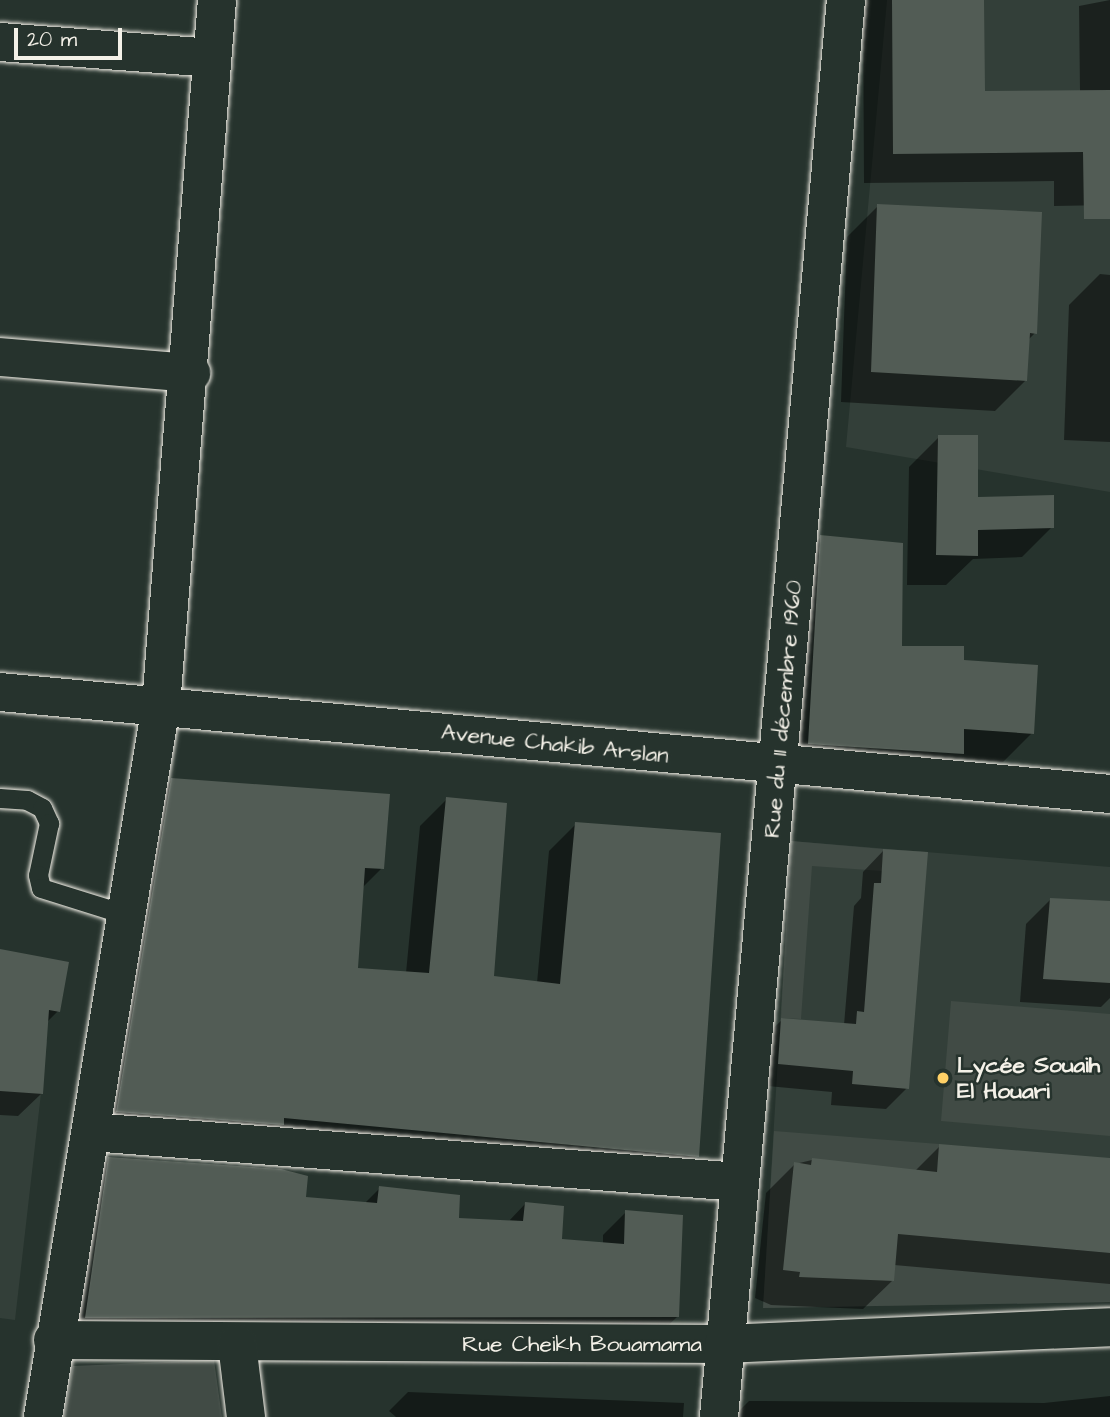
<!DOCTYPE html>
<html>
<head>
<meta charset="utf-8">
<style>
	body { margin:0 }
	#map { position:relative; width:1110px; height:1417px; overflow:hidden; background:#26332d; font-family:"Architects Daughter",sans-serif }
	div>[style] { position:absolute }
	[style*='--x'] { left:calc(var(--x)*1px); top:calc(var(--y)*1px); width:calc(var(--w)*1px); rotate:calc(var(--a)*1deg) }
	.built>* { inset:0; background:#333f39 }
	.green>* { inset:0; background:#414b45 }
	.shadow>* { inset:0; background:#0007 }
	.building>* { inset:0; background:#525c55 }
	.roads { filter:drop-shadow(0 0 2px #f4f1e8) drop-shadow(0 0 2px #f4f1e8) }
	.service>* { height:19px; margin:-9.5px; padding:0 9.5px; transform-origin:9.5px; border-radius:9.5px; background:#26332d }
	.minor>* { height:38px; margin:-19px; padding:0 19px; transform-origin:19px; border-radius:19px; background:#26332d }
	.secondary>* { height:38px; margin:-19px; padding:0 19px; transform-origin:19px; border-radius:19px; background:#26332d }
	.dots>* { width:19px; height:19px; translate:-50% -50%; box-sizing:border-box; border:4px solid #26332d; border-radius:50% }
	span { translate:-50% -50%; white-space:nowrap; text-align:center; line-height:1.15; -webkit-text-stroke:5px #26332d; paint-order:stroke }
	.street-label { font-size:23px; color:#f4f1e8 }
	.poi-label { font-size:23px; color:#f4f1e8; font-weight:700 }
	.left { translate:0 -50%; text-align:left }
	.scale { position:absolute; left:14px; top:28px; width:108px; height:32px; box-sizing:border-box; border:4px solid #f4f1e8; border-top:0; padding-left:9px; font-size:21px; line-height:24px; white-space:nowrap; color:#f4f1e8; -webkit-text-stroke:5px #26332d; paint-order:stroke }
</style>
</head>
<body>
<div id="map">
	<div class="built">
		<i style="clip-path:polygon(887px 0,1110px 0,1110px 492px,846px 447px)"></i>
		<i style="clip-path:polygon(791px 841px,1110px 867px,1110px 1302px,763px 1308px)"></i>
		<i style="clip-path:polygon(0 1038px,47px 1041px,15px 1320px,0 1318px)"></i>
	</div>
	<div class="green">
		<i style="clip-path:polygon(791px 841px,883px 849px,882px 871px,812px 866px,801px 1019px,781px 1018px)"></i>
		<i style="clip-path:polygon(951px 1001px,1110px 1014px,1110px 1136px,941px 1121px)"></i>
		<i style="clip-path:polygon(774px 1131px,939px 1144px,934px 1237px,1110px 1253px,1110px 1302px,763px 1308px)"></i>
		<i style="clip-path:polygon(214px 1360px,222px 1417px,64px 1417px,73px 1366px)"></i>
	</div>
	<div class="shadow">
		<i style="clip-path:polygon(863px 0,983px 0,983px 93px,1080px 92px,1079px 6px,1110px 0,1110px 205px,1054px 206px,1054px 181px,864px 183px)"></i>
		<i style="clip-path:polygon(878px 206px,1035px 333px,1028px 340px,1026px 380px,995px 411px,841px 402px,847px 237px)"></i>
		<i style="clip-path:polygon(1100px 274px,1110px 275px,1110px 442px,1064px 440px,1069px 305px)"></i>
		<i style="clip-path:polygon(939px 437px,976px 499px,1052px 527px,1022px 557px,973px 559px,946px 585px,907px 585px,909px 467px)"></i>
		<i style="clip-path:polygon(821px 537px,901px 647px,962px 662px,1032px 733px,1003px 762px,956px 759px,932px 782px,779px 773px,791px 566px)"></i>
		<i style="clip-path:polygon(172px 780px,382px 868px,362px 888px,356px 970px,406px 973px,420px 826px,447px 799px,492px 977px,537px 983px,549px 851px,576px 824px,697px 1156px,670px 1183px,91px 1138px,145px 807px)"></i>
		<i style="clip-path:polygon(884px 850px,907px 1088px,886px 1109px,831px 1105px,832px 1092px,757px 1085px,760px 1041px,782px 1020px,844px 1025px,854px 906px,861px 898px,863px 872px)"></i>
		<i style="clip-path:polygon(1050px 900px,1110px 903px,1110px 998px,1101px 1007px,1020px 1002px,1026px 924px)"></i>
		<i style="clip-path:polygon(0 951px,58px 1011px,46px 1023px,41px 1094px,18px 1116px,0 1115px)"></i>
		<i style="clip-path:polygon(940px 1146px,1110px 1159px,1110px 1284px,894px 1265px,892px 1281px,863px 1309px,771px 1305px,755px 1298px,766px 1193px,795px 1164px,812px 1160px,915px 1171px)"></i>
		<i style="clip-path:polygon(109px 1159px,304px 1199px,364px 1204px,380px 1188px,457px 1220px,508px 1222px,525px 1204px,561px 1240px,603px 1244px,603px 1235px,626px 1212px,677px 1317px,654px 1339px,63px 1340px,86px 1182px)"></i>
		<i style="clip-path:polygon(408px 1392px,684px 1403px,683px 1417px,396px 1417px,389px 1411px)"></i>
		<i style="clip-path:polygon(1110px 1396px,1110px 1417px,733px 1417px,749px 1401px,1044px 1403px)"></i>
	</div>
	<div class="building">
		<i style="clip-path:polygon(892px 0,984px 0,985px 91px,1110px 90px,1110px 219px,1084px 219px,1083px 152px,893px 154px)"></i>
		<i style="clip-path:polygon(877px 204px,1042px 212px,1037px 334px,1030px 333px,1027px 381px,871px 372px)"></i>
		<i style="clip-path:polygon(938px 435px,978px 435px,978px 497px,1054px 495px,1054px 528px,978px 530px,978px 556px,936px 555px)"></i>
		<i style="clip-path:polygon(820px 535px,903px 543px,902px 646px,964px 646px,964px 660px,1038px 665px,1034px 734px,964px 729px,964px 754px,808px 744px)"></i>
		<i style="clip-path:polygon(171px 778px,390px 794px,384px 869px,365px 868px,358px 968px,429px 973px,446px 797px,507px 803px,494px 976px,560px 984px,575px 822px,721px 833px,699px 1157px,284px 1118px,284px 1125px,116px 1112px)"></i>
		<i style="clip-path:polygon(883px 849px,928px 852px,909px 1089px,852px 1084px,853px 1071px,778px 1064px,781px 1018px,856px 1024px,857px 1011px,864px 1012px,874px 883px,881px 883px)"></i>
		<i style="clip-path:polygon(1050px 898px,1110px 901px,1110px 983px,1043px 979px)"></i>
		<i style="clip-path:polygon(0 949px,69px 962px,60px 1012px,49px 1010px,43px 1094px,0 1091px)"></i>
		<i style="clip-path:polygon(939px 1144px,1110px 1158px,1110px 1253px,898px 1234px,894px 1281px,799px 1277px,800px 1272px,783px 1270px,794px 1162px,811px 1165px,812px 1158px,937px 1172px)"></i>
		<i style="clip-path:polygon(108px 1157px,281px 1169px,308px 1176px,306px 1197px,377px 1203px,379px 1186px,460px 1195px,459px 1218px,523px 1221px,525px 1202px,564px 1206px,562px 1239px,624px 1244px,625px 1210px,683px 1215px,679px 1317px,85px 1318px)"></i>
	</div>
	<div class="roads">
		<div class="service">
			<i style="--x:0;--y:798;--w:27;--a:4"></i>
			<i style="--x:27;--y:800;--w:17;--a:28"></i>
			<i style="--x:42;--y:808;--w:17;--a:65"></i>
			<i style="--x:49;--y:823;--w:53;--a:101.9"></i>
			<i style="--x:38;--y:875;--w:13;--a:77"></i>
			<i style="--x:41;--y:888;--w:90;--a:17.4"></i>
		</div>
		<div class="minor">
			<i style="--x:0;--y:42;--w:212;--a:4.3"></i>
			<i style="--x:0;--y:357;--w:192;--a:4.8"></i>
			<i style="--x:91;--y:1132;--w:650;--a:4.41"></i>
			<i style="--x:53;--y:1340;--w:671;--a:0.34"></i>
			<i style="--x:724;--y:1344;--w:386;--a:-2.5"></i>
			<i style="--x:237;--y:1344;--w:74;--a:83"></i>
			<i style="--x:43;--y:1417;--w:722;--a:-80.59"></i>
			<i style="--x:161;--y:705;--w:707;--a:-85.46"></i>
			<i style="--x:719;--y:1417;--w:1423;--a:-84.88"></i>
		</div>
		<div class="secondary">
			<i style="--x:0;--y:692;--w:1115;--a:5.25"></i>
		</div>
	</div>
	<div class="dots">
		<i style="left:943px;top:1078px;background:#ffd166"></i>
	</div>
	<div class="street-label">
		<span style="left:783px;top:709px;rotate:-85deg">Rue du 11 décembre 1960</span>
		<span style="left:555px;top:744px;rotate:6deg">Avenue Chakib Arslan</span>
		<span style="left:582px;top:1344px">Rue Cheikh Bouamama</span>
	</div>
	<div class="poi-label">
		<span class="left" style="left:957px;top:1078px">Lycée Souaih<br>El Houari</span>
	</div>
	<div class="scale">20 m</div>
</div>
</body>
</html>
